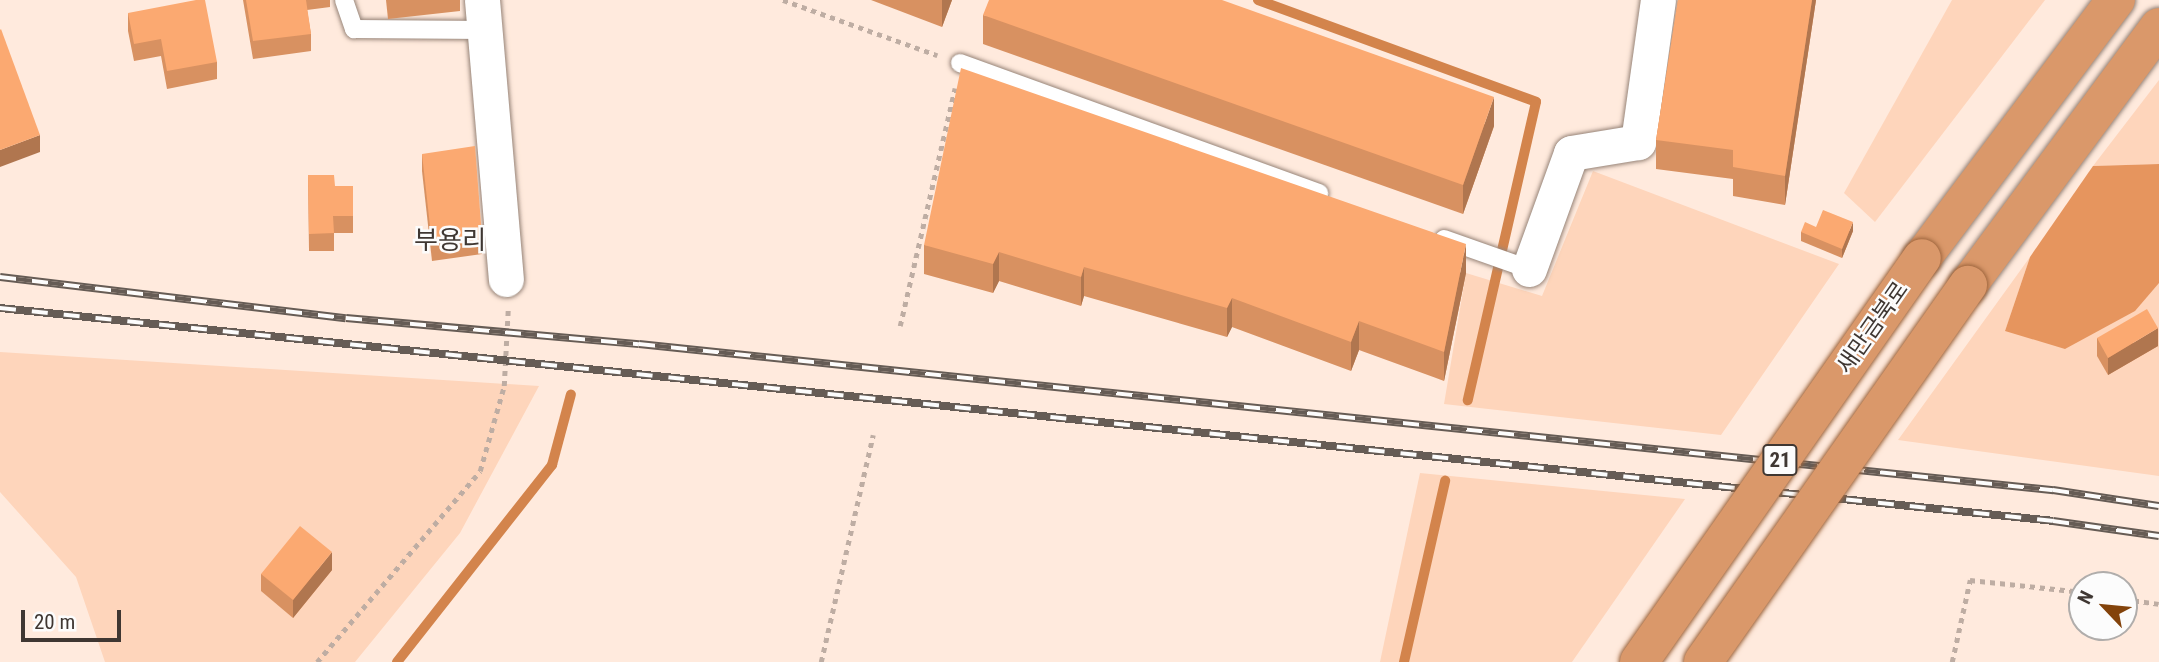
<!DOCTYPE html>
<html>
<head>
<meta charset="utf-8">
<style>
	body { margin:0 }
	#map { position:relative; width:2159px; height:662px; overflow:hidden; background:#ffeadd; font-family:"Roboto Condensed","Noto Sans KR",sans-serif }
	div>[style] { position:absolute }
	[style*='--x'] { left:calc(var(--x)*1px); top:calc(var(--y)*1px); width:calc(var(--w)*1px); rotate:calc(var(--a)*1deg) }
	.green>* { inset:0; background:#fed5bb }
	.forest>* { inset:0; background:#e6955e }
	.stream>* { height:10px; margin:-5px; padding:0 5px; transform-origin:5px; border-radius:5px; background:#d3844c }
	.path>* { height:4.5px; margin-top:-2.25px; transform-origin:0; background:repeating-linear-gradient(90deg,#beada3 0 5px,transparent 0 10px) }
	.roads { filter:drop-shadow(0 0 2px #978478) drop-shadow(0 0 2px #978478) }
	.service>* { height:18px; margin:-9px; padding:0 9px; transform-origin:9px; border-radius:9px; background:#fff }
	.minor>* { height:35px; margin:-17.5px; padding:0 17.5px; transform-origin:17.5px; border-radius:17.5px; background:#fff }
	.trunk>* { height:38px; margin:-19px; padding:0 19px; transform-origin:19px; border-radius:19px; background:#da986a }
	.rail>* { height:8px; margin-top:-4px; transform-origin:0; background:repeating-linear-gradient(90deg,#fcfcfc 0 16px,#665c55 0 32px); box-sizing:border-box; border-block:2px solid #665c55 }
	.bridges { filter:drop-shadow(0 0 2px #9e663e) drop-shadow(0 0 2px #9e663e) }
	.trunk-bridge>* { height:38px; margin:-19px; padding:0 19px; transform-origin:19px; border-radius:19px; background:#da986a }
	.wall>* { inset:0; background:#d89161 }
	.shaded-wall>* { inset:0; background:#b0764f }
	.building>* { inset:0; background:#fba971 }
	span { translate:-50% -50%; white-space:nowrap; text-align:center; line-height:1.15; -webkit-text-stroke:5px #fcfcfc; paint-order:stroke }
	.shield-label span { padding:2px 5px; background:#fcfcfc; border:2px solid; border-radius:5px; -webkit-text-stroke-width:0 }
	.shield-label { font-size:21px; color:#3f3732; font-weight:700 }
	.street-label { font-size:23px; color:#3f3732 }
	.quarter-label { font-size:26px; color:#3f3732 }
	.north { position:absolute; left:2068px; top:571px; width:70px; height:70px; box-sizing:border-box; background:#fcfcfc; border:2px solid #b0adab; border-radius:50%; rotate:296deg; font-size:19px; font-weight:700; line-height:28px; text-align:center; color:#3f3732 }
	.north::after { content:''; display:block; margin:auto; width:24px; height:32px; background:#83430b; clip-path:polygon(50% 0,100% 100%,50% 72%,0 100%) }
	.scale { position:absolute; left:21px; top:610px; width:100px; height:32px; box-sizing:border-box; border:4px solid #3f3732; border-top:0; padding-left:9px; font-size:21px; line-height:24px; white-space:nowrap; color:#3f3732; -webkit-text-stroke:5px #fcfcfc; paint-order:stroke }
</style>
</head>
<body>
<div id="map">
	<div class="green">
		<i style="clip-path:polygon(1952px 0,2045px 0,1875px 222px,1844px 193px)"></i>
		<i style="clip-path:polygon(2159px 80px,2159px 164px,2093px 166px)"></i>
		<i style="clip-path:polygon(1593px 171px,1839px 264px,1721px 435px,1444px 404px,1466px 273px,1542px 296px)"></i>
		<i style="clip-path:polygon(2030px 257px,2005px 331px,2159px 274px,2159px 476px,1898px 440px)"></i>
		<i style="clip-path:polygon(0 352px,539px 386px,460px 533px,355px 662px,105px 662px,76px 577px,0 492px)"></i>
		<i style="clip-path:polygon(1420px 473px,1685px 499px,1572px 662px,1380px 662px)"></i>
	</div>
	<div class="forest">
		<i style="clip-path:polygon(2159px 164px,2159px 283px,2135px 311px,2065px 349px,2005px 331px,2030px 257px,2093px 166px)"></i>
	</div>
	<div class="stream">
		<i style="--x:1258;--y:0;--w:296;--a:20.1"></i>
		<i style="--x:1536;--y:102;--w:306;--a:102.9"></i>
		<i style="--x:397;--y:662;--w:251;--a:-51.8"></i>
		<i style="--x:552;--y:465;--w:73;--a:-75"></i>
		<i style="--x:1404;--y:662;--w:186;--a:-77.2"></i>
	</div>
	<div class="path">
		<i style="--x:783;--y:0;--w:164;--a:19.7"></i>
		<i style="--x:900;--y:326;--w:244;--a:-77"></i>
		<i style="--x:2124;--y:599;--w:35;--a:8"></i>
		<i style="--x:317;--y:662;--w:251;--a:-49.5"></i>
		<i style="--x:480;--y:471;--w:88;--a:-74.2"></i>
		<i style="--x:504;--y:386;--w:76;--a:-87"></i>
		<i style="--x:821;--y:662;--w:233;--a:-77.1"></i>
		<i style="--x:1952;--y:662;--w:84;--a:-77.6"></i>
		<i style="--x:1970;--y:580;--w:113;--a:6.1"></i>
	</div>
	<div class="roads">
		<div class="service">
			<i style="--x:344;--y:0;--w:31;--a:71"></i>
			<i style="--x:354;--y:29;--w:131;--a:0.4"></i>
			<i style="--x:960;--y:63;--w:382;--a:19.9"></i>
			<i style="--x:1444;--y:239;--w:90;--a:19.4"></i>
		</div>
		<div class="minor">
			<i style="--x:482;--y:0;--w:280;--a:85.1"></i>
			<i style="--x:1529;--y:269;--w:123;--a:-70.1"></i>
			<i style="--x:1571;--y:153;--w:68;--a:-9.3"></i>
			<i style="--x:1638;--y:142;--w:143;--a:-82"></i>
		</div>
		<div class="trunk">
			<i style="--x:1922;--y:258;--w:323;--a:-53.1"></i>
			<i style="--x:1968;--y:285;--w:321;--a:-53.5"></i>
		</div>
	</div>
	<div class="rail">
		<i style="--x:0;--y:277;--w:348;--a:6.8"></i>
		<i style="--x:346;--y:318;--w:294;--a:5.1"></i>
		<i style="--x:639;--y:344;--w:1422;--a:5.9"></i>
		<i style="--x:2053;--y:490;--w:107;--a:8.6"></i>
		<i style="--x:0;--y:308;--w:2064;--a:5.92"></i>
		<i style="--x:2053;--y:521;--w:107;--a:8.1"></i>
	</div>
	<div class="bridges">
		<div class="trunk-bridge">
			<i style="--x:1639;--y:662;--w:493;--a:-55"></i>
			<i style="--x:1703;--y:662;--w:461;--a:-54.9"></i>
		</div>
	</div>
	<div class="wall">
		<i style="clip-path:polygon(243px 0,330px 0,330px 7px,307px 10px,311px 34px,311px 51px,253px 59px)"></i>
		<i style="clip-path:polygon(386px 0,460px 0,460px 11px,388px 19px)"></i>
		<i style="clip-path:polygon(871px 0,952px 0,942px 27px)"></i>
		<i style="clip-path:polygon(1678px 0,1816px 0,1785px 205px,1733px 196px,1733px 179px,1656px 169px,1656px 140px)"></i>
		<i style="clip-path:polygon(128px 13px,217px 62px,217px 79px,167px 89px,161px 56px,134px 61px,128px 31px)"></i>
		<i style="clip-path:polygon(983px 15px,1494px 126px,1463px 214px,983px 44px)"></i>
		<i style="clip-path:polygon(422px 154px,482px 237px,482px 254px,432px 261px,422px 171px)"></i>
		<i style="clip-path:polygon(308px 175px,335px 186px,353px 186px,353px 233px,334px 233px,334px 251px,309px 251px)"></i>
		<i style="clip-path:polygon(1816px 227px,1853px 231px,1842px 258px,1801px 241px,1801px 232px)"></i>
		<i style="clip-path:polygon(924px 245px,1466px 273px,1444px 381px,1359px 350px,1351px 371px,1232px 327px,1227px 337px,1084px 296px,1081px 306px,999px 281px,993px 293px,924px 274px)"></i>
		<i style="clip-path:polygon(2097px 338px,2158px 346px,2108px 375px,2097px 356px)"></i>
		<i style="clip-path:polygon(332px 570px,293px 618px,261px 591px,261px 574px)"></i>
	</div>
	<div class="shaded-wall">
		<i style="clip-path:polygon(942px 0,952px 0,942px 27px)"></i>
		<i style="clip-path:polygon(1812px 0,1816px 0,1785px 205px,1785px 176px)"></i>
		<i style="clip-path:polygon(1494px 97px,1494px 126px,1463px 214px,1463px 185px)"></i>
		<i style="clip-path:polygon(40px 135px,40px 152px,0 167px,0 150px)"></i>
		<i style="clip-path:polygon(1853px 222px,1853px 231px,1842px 258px,1842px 249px)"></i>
		<i style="clip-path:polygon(1466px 244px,1466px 273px,1444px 381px,1444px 352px)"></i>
		<i style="clip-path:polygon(999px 252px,999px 281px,993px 293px,993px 264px)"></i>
		<i style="clip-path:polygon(1084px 267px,1084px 296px,1081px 306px,1081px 277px)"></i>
		<i style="clip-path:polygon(1232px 298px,1232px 327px,1227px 337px,1227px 308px)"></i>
		<i style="clip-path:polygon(1359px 321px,1359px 350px,1351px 371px,1351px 342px)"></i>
		<i style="clip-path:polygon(2158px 328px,2158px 346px,2108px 375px,2108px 358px)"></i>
		<i style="clip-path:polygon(332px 552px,332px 570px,293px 618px,293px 600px)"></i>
	</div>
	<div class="building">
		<i style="clip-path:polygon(196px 0,205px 0,217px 62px,167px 71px,161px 39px,134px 44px,128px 13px)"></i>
		<i style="clip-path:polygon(246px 0,306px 0,311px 34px,253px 41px)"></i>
		<i style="clip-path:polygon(989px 0,1222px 0,1494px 97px,1463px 185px,983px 15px)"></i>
		<i style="clip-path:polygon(1678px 0,1812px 0,1785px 176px,1733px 167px,1733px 150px,1656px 140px)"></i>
		<i style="clip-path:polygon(1px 29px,40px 135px,0 150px,0 30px)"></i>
		<i style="clip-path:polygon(961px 68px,1466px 244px,1444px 352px,1359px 321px,1351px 342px,1232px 298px,1227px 308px,1084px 267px,1081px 277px,999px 252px,993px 264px,924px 245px)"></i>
		<i style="clip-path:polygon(475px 146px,482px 237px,432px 244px,422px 154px)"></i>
		<i style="clip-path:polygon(308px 175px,334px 175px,335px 186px,353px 186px,353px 216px,333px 216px,334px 233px,309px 234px)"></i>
		<i style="clip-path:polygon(1823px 210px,1853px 222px,1842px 249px,1801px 232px,1805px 222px,1816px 227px)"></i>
		<i style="clip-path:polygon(2147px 309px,2158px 328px,2108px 358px,2097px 338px)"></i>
		<i style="clip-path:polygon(300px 526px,332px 552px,293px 600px,261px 574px)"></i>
	</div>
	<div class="shield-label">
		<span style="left:1780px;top:460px">21</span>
	</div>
	<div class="street-label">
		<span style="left:1873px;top:328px;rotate:-55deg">새만금북로</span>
	</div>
	<div class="quarter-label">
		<span style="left:450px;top:241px">부용리</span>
	</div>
	<div class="north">N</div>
	<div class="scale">20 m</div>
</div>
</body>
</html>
